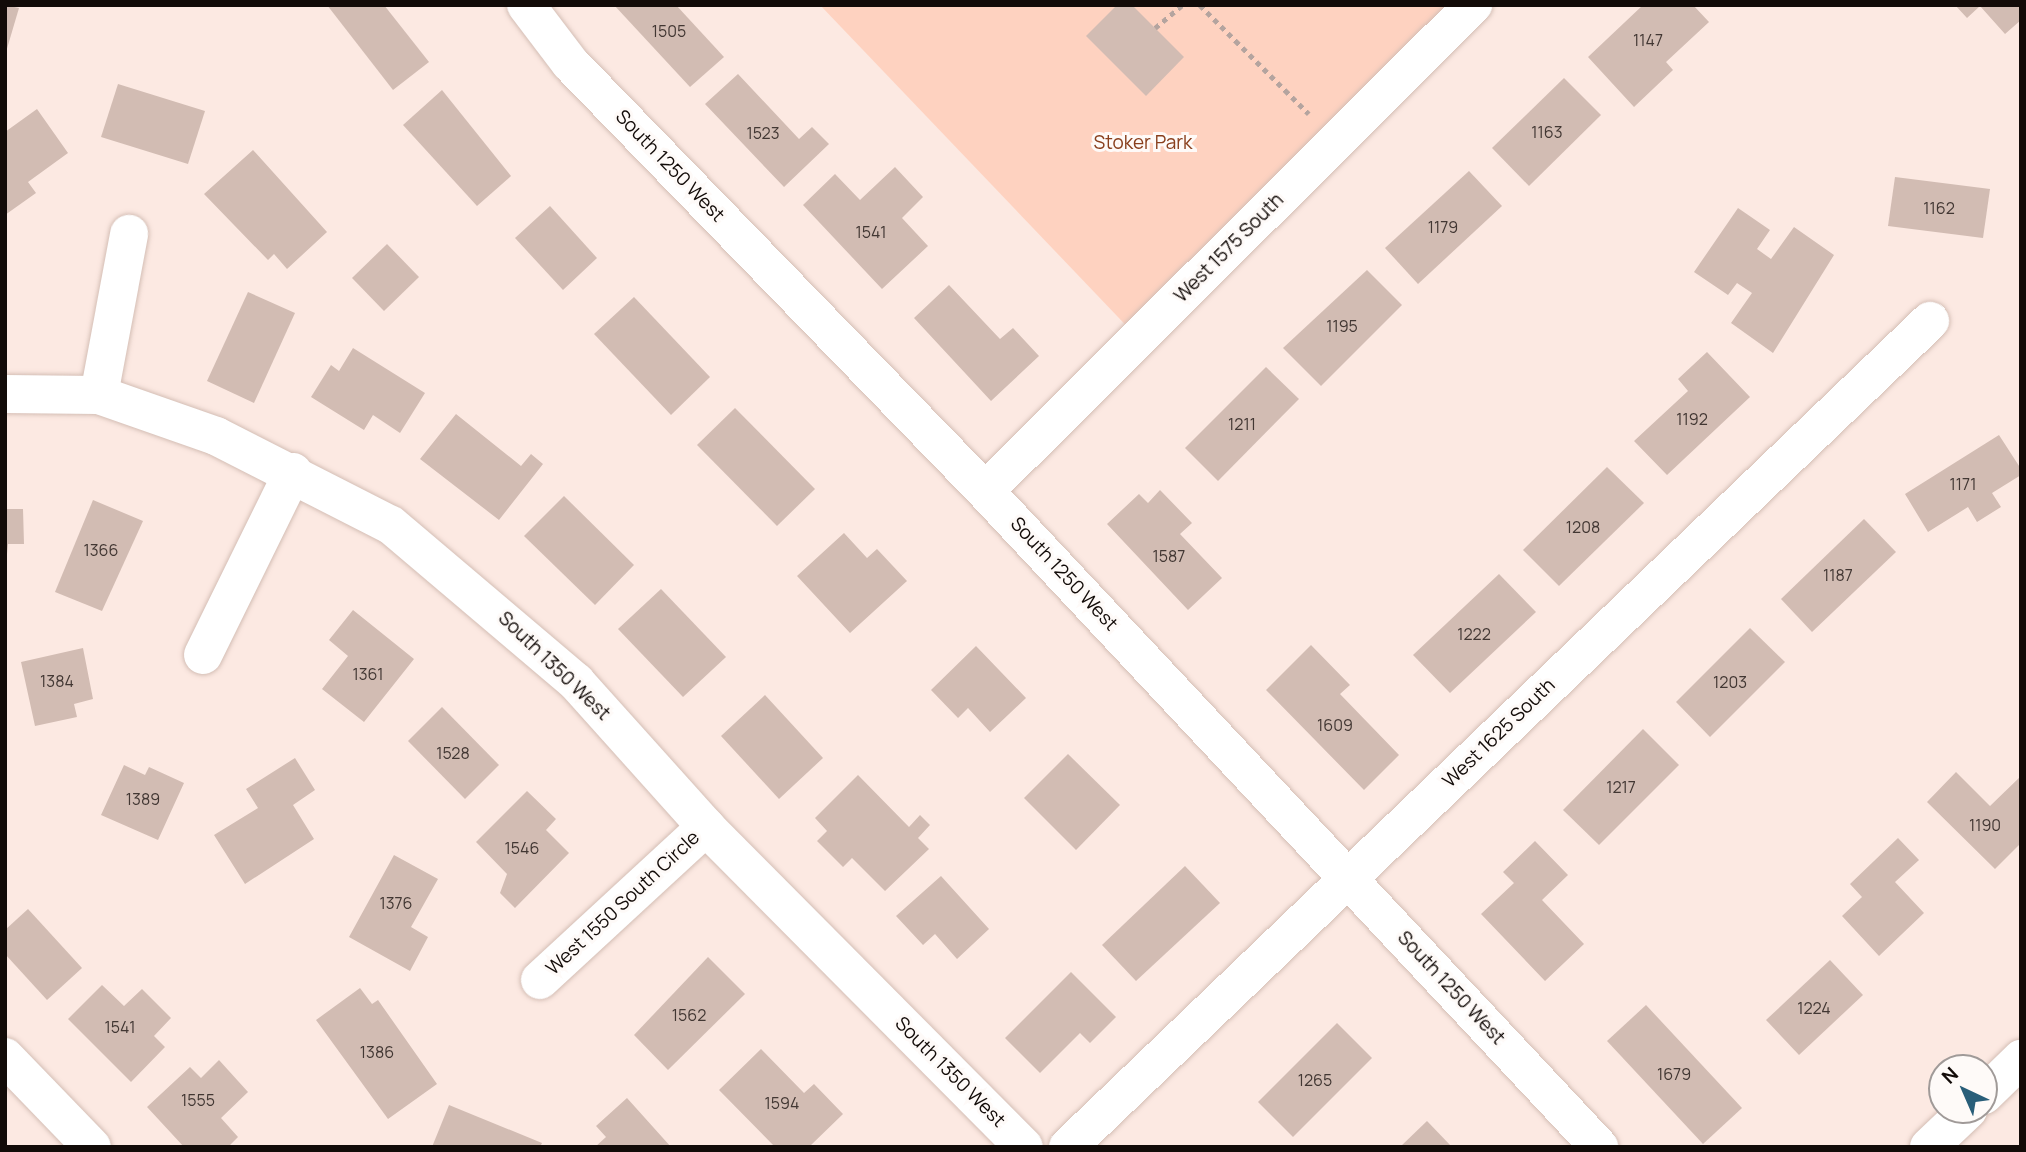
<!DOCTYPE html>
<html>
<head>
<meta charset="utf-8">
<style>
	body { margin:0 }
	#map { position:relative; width:2026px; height:1152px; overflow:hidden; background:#fce9e2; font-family:Manrope,sans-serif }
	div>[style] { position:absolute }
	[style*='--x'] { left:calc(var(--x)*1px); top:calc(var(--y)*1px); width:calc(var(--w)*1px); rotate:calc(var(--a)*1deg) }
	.green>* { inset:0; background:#fed2c0 }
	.building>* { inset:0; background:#d2bcb3 }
	.path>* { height:4.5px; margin-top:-2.25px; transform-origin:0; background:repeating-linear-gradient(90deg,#b4a49f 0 5px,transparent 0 10px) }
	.roads { filter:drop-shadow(0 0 2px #d4beb5) drop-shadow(0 0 2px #d4beb5) }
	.minor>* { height:38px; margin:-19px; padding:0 19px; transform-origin:19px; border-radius:19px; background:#fff }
	.primary>* { height:38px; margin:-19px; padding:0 19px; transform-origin:19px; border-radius:19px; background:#fff }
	span { translate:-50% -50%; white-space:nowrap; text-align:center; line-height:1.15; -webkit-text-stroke:6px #fefaf8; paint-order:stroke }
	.number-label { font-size:16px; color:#423733 }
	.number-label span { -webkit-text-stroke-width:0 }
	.park-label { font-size:19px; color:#893f1d }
	.street-label { font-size:19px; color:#120b08 }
	.frame { position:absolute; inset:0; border:7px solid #120b08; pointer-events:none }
	.north { position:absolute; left:1928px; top:1054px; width:70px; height:70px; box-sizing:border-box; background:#fefaf8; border:2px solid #a09a98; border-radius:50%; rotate:316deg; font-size:19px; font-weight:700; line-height:28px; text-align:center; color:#120b08 }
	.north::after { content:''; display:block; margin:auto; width:24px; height:32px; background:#295e79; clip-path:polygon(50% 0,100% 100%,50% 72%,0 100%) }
</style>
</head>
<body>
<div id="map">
	<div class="green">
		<i style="clip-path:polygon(820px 5px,1482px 5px,1139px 339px)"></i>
	</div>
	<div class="building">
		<i style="clip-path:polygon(5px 5px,19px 8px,6px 52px,5px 52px)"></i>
		<i style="clip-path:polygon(327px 5px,384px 5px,429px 62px,393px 90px)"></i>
		<i style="clip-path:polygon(614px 5px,676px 5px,724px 57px,690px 87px)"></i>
		<i style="clip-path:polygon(1117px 5px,1132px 5px,1184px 57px,1146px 96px,1086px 36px)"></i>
		<i style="clip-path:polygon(1643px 5px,1693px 5px,1709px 22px,1666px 62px,1673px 70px,1634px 107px,1588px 57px)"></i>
		<i style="clip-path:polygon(1955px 5px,2021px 5px,2021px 20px,2005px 34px,1980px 6px,1967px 18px)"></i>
		<i style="clip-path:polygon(738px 74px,799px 139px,812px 127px,829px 144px,784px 187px,705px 104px)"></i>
		<i style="clip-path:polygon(1564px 78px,1601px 115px,1529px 186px,1492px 148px)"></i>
		<i style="clip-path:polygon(118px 84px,205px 111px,188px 164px,101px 137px)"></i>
		<i style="clip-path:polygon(442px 90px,511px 176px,477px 206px,403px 125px)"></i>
		<i style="clip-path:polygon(37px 109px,68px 153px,28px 182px,36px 193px,5px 215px,5px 132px)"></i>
		<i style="clip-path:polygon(253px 150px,327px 232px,287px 269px,274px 254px,268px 260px,204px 194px)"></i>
		<i style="clip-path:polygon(895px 167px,923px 197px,902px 218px,928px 246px,882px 289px,803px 205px,835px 174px,860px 200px)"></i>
		<i style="clip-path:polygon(1469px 171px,1502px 206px,1418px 284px,1385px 248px)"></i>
		<i style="clip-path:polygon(1895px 177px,1990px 189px,1983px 238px,1888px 226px)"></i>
		<i style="clip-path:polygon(550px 206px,597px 258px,563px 290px,515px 238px)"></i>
		<i style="clip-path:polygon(1738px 208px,1770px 230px,1757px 249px,1771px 259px,1794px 227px,1834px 255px,1773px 353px,1731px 323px,1752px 293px,1737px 283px,1728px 295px,1694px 272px)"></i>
		<i style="clip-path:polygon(387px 244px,419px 277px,384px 311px,352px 278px)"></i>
		<i style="clip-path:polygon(1367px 270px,1402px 305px,1321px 386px,1283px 348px)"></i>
		<i style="clip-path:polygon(949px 285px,1000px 339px,1013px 328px,1039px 356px,991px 401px,914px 318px)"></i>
		<i style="clip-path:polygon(248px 292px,295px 313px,254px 403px,207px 381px)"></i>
		<i style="clip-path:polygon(634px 297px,710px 377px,671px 415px,594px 334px)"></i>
		<i style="clip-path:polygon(353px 348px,425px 393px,400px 433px,373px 415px,364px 430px,311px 397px,331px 365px,339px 371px)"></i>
		<i style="clip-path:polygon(1707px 352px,1750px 397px,1667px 475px,1634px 441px,1688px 391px,1678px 379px)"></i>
		<i style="clip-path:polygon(1266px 367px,1299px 399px,1218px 481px,1185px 448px)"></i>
		<i style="clip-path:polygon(735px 408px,815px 489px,777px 526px,697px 445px)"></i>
		<i style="clip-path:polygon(456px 414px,521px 466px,531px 454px,543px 464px,499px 520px,420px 459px)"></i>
		<i style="clip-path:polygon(1999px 435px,2021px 469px,2021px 475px,1992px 493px,2001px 507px,1977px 522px,1968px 507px,1928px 532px,1905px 494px)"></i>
		<i style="clip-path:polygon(1607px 467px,1644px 503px,1559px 586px,1523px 550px)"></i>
		<i style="clip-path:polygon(1160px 490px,1192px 523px,1180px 534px,1222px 578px,1188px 610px,1107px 524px,1139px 494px,1148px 503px)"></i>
		<i style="clip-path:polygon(564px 496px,634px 565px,595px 605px,524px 536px)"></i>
		<i style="clip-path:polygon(93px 500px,143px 521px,102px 611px,55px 592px)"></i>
		<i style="clip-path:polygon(5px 509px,23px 509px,24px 544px,8px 544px,5px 574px)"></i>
		<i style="clip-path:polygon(1864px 519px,1896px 552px,1812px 632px,1781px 599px)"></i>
		<i style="clip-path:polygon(844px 533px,867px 558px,877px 549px,907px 581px,850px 633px,797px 576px)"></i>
		<i style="clip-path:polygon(1499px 574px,1536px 612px,1450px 693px,1413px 655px)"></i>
		<i style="clip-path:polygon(661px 589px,726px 657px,683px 697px,618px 629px)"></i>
		<i style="clip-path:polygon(353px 610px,414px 659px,364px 722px,322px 689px,348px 656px,329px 640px)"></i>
		<i style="clip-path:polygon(1750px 628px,1785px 662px,1710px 737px,1676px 702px)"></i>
		<i style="clip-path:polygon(1311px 645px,1350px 685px,1340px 694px,1399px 755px,1364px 790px,1266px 690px)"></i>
		<i style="clip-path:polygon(976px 646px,1026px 698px,990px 732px,968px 708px,958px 718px,931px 690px)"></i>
		<i style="clip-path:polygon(83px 648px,93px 699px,74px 704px,77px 717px,35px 726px,21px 662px)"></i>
		<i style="clip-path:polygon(765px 695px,823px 758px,779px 799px,721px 736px)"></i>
		<i style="clip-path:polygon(442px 707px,499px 765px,465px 799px,408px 741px)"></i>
		<i style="clip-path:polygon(1643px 729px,1679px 765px,1599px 845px,1563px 810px)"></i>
		<i style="clip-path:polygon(1068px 754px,1120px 805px,1076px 850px,1024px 798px)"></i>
		<i style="clip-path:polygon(295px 758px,315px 790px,293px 805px,314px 839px,245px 884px,214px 835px,258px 808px,246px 789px)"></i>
		<i style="clip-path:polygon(124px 765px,145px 775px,149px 767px,184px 783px,158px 840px,101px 815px)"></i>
		<i style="clip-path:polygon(1956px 772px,1990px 806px,2021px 776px,2021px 843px,1995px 869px,1927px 802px)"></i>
		<i style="clip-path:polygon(858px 775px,909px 827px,920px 815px,930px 825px,918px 838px,929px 849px,885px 891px,852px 858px,843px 867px,817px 841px,827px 831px,815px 818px)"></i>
		<i style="clip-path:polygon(527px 791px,556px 819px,546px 830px,569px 853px,515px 908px,500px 893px,507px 874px,476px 842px)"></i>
		<i style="clip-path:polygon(1898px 838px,1919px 860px,1895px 882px,1924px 913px,1879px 956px,1842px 916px,1862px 897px,1850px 884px)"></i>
		<i style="clip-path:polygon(1535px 841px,1568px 875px,1542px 900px,1584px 944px,1545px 981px,1481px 914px,1514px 883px,1503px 872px)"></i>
		<i style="clip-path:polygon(394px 855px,438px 879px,411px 927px,428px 937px,410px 971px,349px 937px)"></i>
		<i style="clip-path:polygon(1185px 866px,1220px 903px,1136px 981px,1102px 945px)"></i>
		<i style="clip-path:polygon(941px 876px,989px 929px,957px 959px,935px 934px,923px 945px,896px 916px)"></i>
		<i style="clip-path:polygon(28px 909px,82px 968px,47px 1000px,5px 954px,5px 930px)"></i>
		<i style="clip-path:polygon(708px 957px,745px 994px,668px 1070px,634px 1035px)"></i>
		<i style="clip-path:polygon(1830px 960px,1863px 995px,1799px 1055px,1766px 1020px)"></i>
		<i style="clip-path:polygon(1071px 972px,1116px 1017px,1090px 1043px,1080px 1033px,1040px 1073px,1005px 1038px)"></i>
		<i style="clip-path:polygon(102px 985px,124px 1006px,142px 989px,171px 1018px,154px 1036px,165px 1047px,131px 1082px,68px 1019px)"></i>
		<i style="clip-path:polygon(360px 988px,372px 1004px,378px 1000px,437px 1084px,388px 1119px,316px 1020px)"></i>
		<i style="clip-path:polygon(1646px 1005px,1742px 1108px,1703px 1144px,1607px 1041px)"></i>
		<i style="clip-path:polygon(1337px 1023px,1372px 1058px,1293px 1137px,1258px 1102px)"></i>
		<i style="clip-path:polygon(761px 1049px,804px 1093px,814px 1084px,843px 1114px,809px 1147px,775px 1147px,719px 1090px)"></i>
		<i style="clip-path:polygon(219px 1060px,248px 1092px,221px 1118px,238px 1137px,228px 1147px,184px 1147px,147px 1107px,190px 1067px,201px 1078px)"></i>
		<i style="clip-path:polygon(627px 1098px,671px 1147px,595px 1147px,606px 1137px,596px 1126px)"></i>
		<i style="clip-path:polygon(449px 1105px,542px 1143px,540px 1147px,432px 1147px)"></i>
		<i style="clip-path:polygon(1427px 1121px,1452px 1147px,1400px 1147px)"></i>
	</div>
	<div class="path">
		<i style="--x:1200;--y:5;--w:154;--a:45"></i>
		<i style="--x:1155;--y:28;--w:35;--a:-40"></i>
	</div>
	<div class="roads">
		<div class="minor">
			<i style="--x:526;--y:5;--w:73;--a:52.8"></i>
			<i style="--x:570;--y:63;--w:596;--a:45.88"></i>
			<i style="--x:985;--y:491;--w:899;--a:46.89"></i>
			<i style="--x:5;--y:394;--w:94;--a:0.6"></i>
			<i style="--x:99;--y:395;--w:124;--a:19.3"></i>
			<i style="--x:216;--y:436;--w:196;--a:27"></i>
			<i style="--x:391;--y:525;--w:243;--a:40.3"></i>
			<i style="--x:576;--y:682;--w:195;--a:48.1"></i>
			<i style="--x:706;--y:827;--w:451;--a:45.2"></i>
			<i style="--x:99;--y:395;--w:164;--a:-79.4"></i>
			<i style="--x:985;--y:491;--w:689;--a:-44.88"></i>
			<i style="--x:203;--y:655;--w:204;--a:-63.8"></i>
			<i style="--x:540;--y:980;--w:226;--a:-42.7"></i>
			<i style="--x:5;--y:1057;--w:125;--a:46"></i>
			<i style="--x:1068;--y:1147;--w:1194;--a:-43.78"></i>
		</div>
		<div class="primary">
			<i style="--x:1984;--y:1095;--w:52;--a:-44.2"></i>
			<i style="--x:1929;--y:1147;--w:54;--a:-43.5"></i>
		</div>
	</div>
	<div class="number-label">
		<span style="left:669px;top:31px">1505</span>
		<span style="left:1648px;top:40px">1147</span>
		<span style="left:1547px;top:132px">1163</span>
		<span style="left:763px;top:133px">1523</span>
		<span style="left:1939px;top:208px">1162</span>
		<span style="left:1443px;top:227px">1179</span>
		<span style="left:871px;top:232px">1541</span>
		<span style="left:1342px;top:326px">1195</span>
		<span style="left:1692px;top:419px">1192</span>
		<span style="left:1242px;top:424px">1211</span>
		<span style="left:1963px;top:484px">1171</span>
		<span style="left:1583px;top:527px">1208</span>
		<span style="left:101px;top:550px">1366</span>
		<span style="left:1169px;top:556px">1587</span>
		<span style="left:1838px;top:575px">1187</span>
		<span style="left:1474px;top:634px">1222</span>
		<span style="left:368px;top:674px">1361</span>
		<span style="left:57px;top:681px">1384</span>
		<span style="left:1730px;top:682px">1203</span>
		<span style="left:1335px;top:725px">1609</span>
		<span style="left:453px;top:753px">1528</span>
		<span style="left:1621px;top:787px">1217</span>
		<span style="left:143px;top:799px">1389</span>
		<span style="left:1985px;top:825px">1190</span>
		<span style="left:522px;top:848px">1546</span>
		<span style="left:396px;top:903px">1376</span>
		<span style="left:1814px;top:1008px">1224</span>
		<span style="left:689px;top:1015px">1562</span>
		<span style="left:120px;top:1027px">1541</span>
		<span style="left:377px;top:1052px">1386</span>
		<span style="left:1674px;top:1074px">1679</span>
		<span style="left:1315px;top:1080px">1265</span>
		<span style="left:198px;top:1100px">1555</span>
		<span style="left:782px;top:1103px">1594</span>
	</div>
	<div class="park-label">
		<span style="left:1143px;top:143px">Stoker Park</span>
	</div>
	<div class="street-label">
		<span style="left:670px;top:166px;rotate:46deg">South 1250 West</span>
		<span style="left:1229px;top:248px;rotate:-45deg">West 1575 South</span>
		<span style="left:1064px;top:574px;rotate:47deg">South 1250 West</span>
		<span style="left:554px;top:666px;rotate:44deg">South 1350 West</span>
		<span style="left:1499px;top:733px;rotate:-44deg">West 1625 South</span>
		<span style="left:623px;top:903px;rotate:-43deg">West 1550 South Circle</span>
		<span style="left:1451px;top:988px;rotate:47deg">South 1250 West</span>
		<span style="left:950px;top:1072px;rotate:45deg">South 1350 West</span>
	</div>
	<div class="frame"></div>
	<div class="north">N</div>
</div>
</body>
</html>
